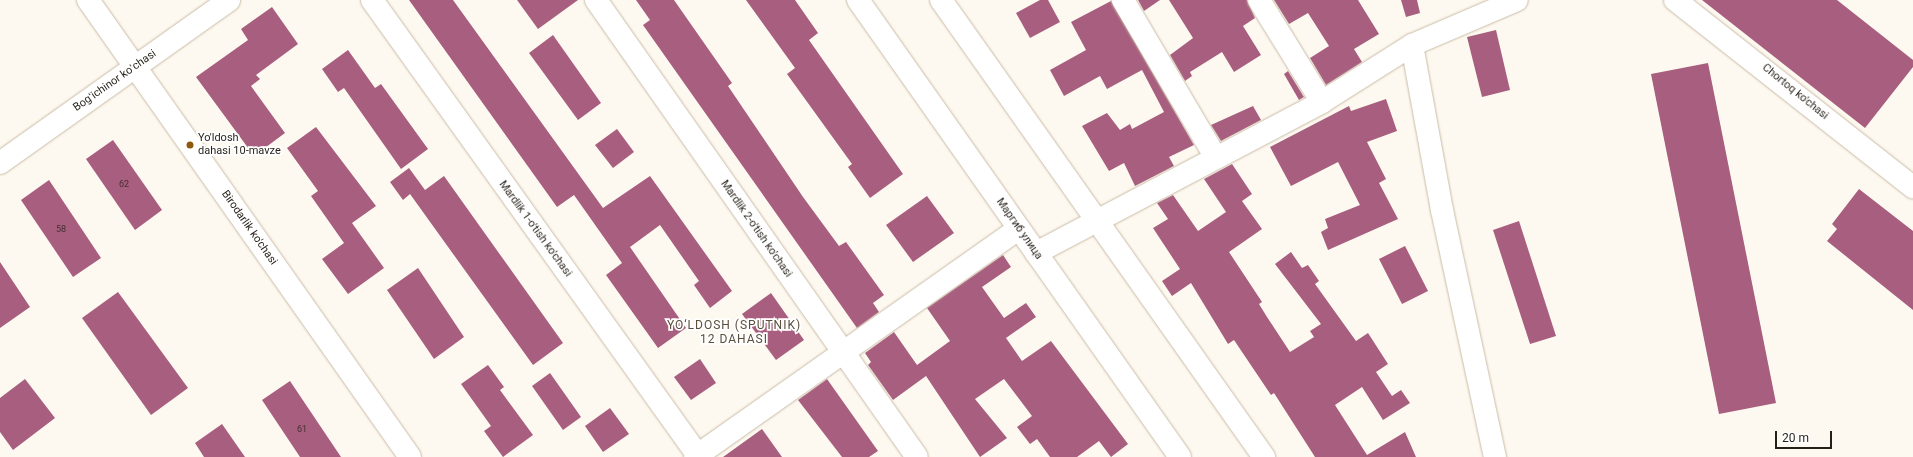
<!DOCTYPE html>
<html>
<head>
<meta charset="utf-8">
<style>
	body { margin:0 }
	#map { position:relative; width:1913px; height:457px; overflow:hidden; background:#fef9f0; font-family:Roboto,sans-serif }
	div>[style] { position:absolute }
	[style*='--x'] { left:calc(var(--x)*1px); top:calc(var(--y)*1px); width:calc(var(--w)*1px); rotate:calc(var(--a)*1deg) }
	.building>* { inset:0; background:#a85e7e }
	.roads { filter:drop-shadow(0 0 1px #c9bca8) drop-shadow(0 0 1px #c9bca8) }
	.minor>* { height:22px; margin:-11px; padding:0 11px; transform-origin:11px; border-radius:11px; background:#fff }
	.dots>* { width:11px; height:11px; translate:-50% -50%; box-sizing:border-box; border:2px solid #fff; border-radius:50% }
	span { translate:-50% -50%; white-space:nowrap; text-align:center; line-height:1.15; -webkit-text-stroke:3.5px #fff; paint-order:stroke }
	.number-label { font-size:9px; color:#452f32 }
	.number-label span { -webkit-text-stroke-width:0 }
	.street-label { font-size:11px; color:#241f18 }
	.poi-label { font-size:11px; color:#241f18 }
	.left { translate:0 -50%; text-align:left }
	.neighbourhood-label { font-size:12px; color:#5a4e3d; letter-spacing:1px }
	.scale { position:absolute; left:1775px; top:431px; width:57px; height:18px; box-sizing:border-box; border:2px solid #241f18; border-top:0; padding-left:5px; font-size:12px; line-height:14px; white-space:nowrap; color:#241f18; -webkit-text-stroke:3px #fff; paint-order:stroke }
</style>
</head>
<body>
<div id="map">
	<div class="building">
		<i style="clip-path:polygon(409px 0,453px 0,603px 208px,650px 176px,732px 291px,710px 308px,694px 285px,699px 281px,660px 225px,630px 247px,686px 328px,658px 348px,606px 275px,622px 263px,574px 195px,557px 207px)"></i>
		<i style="clip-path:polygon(517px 0,578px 0,538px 29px)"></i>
		<i style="clip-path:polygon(636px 0,674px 0,732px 83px,728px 86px,803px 197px,839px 246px,846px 242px,884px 295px,873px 303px,879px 312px,857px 328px,643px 25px,650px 20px)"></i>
		<i style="clip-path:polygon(746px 0,795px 0,818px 33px,809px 40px,903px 174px,870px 198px,848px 167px,852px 164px,787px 74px,795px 68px)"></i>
		<i style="clip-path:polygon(1040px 0,1048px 0,1060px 22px,1030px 38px,1016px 13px)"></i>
		<i style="clip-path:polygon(1138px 0,1160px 0,1144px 11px)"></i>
		<i style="clip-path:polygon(1169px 0,1247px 0,1255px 18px,1243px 26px,1261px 55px,1234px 72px,1222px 52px,1190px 72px,1192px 76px,1185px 81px,1170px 55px,1193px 38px)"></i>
		<i style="clip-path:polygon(1274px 0,1358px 0,1379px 34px,1354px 49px,1362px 62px,1326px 85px,1310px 58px,1329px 46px,1308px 13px,1289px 24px)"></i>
		<i style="clip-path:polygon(1401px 0,1417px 0,1420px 13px,1406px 17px)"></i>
		<i style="clip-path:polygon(1702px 0,1837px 0,1913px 60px,1913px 67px,1865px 128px)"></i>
		<i style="clip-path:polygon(1111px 1px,1194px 145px,1169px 157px,1174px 166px,1135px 186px,1124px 163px,1109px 171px,1082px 126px,1107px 113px,1120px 130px,1130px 124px,1132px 129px,1164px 112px,1142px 70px,1107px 89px,1100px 76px,1064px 96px,1050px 70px,1086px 50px,1071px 22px)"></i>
		<i style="clip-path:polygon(272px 7px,298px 44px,256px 75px,260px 79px,251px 86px,285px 133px,254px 156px,196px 77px,248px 40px,241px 29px)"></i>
		<i style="clip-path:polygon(1496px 30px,1510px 90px,1482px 97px,1467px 37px)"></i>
		<i style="clip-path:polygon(553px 35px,601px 103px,578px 120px,529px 53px)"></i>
		<i style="clip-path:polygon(348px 50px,375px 88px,381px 84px,428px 149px,401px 169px,344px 88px,338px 92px,322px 69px)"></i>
		<i style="clip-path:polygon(1708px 63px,1776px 403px,1719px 414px,1651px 74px)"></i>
		<i style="clip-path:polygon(1288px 71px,1304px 97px,1299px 100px,1284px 74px)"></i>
		<i style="clip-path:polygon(1386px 99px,1397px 131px,1367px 142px,1386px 179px,1379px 183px,1398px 219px,1328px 250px,1321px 232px,1328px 228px,1325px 219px,1360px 205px,1338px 162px,1291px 186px,1270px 147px,1349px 106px,1351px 111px)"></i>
		<i style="clip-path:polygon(1253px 106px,1261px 120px,1221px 141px,1211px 125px)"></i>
		<i style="clip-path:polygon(316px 127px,376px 206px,352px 223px,384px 268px,348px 294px,322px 259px,344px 243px,311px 196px,318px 191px,287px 148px)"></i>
		<i style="clip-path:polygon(617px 129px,634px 152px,613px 168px,595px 145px)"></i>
		<i style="clip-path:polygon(113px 140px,162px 210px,135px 230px,86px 159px)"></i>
		<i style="clip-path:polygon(1232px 164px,1252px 194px,1242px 201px,1262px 229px,1229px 252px,1262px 302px,1259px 304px,1267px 317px,1290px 352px,1314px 337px,1310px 331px,1321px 324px,1275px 264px,1291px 252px,1302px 268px,1308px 265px,1319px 281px,1315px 284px,1356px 341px,1368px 333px,1388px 364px,1376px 372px,1392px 396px,1401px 390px,1410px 403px,1383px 420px,1362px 387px,1335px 405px,1367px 455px,1405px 432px,1416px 457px,1315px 457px,1274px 393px,1271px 395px,1234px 340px,1228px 344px,1191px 283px,1172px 296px,1162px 281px,1180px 269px,1153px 228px,1168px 219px,1157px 203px,1173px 195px,1198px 231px,1226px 212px,1204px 179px)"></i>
		<i style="clip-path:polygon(409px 168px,425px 190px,444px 176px,563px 343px,533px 365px,410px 194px,403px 200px,390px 182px)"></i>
		<i style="clip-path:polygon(49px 180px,101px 258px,73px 277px,21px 200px)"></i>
		<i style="clip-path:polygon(1859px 189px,1913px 231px,1913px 310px,1827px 241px,1837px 229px,1832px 224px)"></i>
		<i style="clip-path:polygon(927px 196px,954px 233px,913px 262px,886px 225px)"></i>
		<i style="clip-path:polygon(1519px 221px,1556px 336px,1530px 344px,1493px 230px)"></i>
		<i style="clip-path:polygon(1405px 246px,1428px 291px,1402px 304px,1379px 259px)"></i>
		<i style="clip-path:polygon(1003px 255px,1011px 267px,982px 287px,1004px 318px,1026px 303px,1036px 317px,1006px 338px,1022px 361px,1051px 341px,1128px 444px,1111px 457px,1099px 441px,1077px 457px,1050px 457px,1037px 439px,1030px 444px,1017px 427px,1032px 416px,1004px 379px,975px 399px,1007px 438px,980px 457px,926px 376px,893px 400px,868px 365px,871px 362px,865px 353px,894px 332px,917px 365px,950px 341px,927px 308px)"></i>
		<i style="clip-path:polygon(0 262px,30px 307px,0 328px)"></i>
		<i style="clip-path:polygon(418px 268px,464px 337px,434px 359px,387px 290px)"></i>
		<i style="clip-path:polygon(118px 292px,188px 388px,151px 415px,82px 318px)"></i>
		<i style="clip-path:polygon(771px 293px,804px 340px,776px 360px,742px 314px)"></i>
		<i style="clip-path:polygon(700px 359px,716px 383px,691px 400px,674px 377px)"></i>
		<i style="clip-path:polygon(488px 365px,504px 387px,500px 390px,533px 435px,503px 457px,484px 431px,491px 426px,461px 384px)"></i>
		<i style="clip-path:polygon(550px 373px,581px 417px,563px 430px,532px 386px)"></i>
		<i style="clip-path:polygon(25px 379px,55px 418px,13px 450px,0 432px,0 398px)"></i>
		<i style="clip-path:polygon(827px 379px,878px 451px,869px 457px,842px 457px,798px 400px)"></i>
		<i style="clip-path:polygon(290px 381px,341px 457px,300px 457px,262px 400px)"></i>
		<i style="clip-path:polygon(610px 408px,629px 434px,603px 452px,585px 426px)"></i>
		<i style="clip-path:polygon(222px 424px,245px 457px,204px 457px,195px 443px)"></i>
		<i style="clip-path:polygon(762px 429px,782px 457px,723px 457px)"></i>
	</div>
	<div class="roads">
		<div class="minor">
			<i style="--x:88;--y:0;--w:559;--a:54.83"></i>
			<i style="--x:372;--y:0;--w:562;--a:54.41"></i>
			<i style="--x:596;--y:0;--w:558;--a:54.92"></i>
			<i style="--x:858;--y:0;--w:559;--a:54.83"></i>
			<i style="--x:941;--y:0;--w:560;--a:54.75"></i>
			<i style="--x:1123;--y:0;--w:181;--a:59.5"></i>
			<i style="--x:1259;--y:0;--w:120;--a:58.3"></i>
			<i style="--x:1675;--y:0;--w:303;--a:38.2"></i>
			<i style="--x:1412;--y:45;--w:168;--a:79.7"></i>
			<i style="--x:1442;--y:210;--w:253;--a:77.9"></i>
			<i style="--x:0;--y:163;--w:281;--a:-35.4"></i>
			<i style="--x:1036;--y:253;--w:323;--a:-27.8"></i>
			<i style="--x:1322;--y:102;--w:107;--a:-32.3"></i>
			<i style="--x:1412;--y:45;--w:114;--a:-23.2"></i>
			<i style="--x:695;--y:457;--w:395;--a:-35.2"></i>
		</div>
	</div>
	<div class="dots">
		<i style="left:190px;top:145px;background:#8f580e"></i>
	</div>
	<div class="number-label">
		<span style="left:124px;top:184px">62</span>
		<span style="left:61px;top:229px">58</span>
		<span style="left:302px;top:429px">61</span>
	</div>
	<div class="street-label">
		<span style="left:115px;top:81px;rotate:-35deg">Bogʻichinor koʻchasi</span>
		<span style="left:1795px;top:92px;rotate:39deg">Chortoq ko'chasi</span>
		<span style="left:249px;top:228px;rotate:55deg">Birodarlik ko'chasi</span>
		<span style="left:535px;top:229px;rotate:54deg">Mardlik 1-o'tish ko'chasi</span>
		<span style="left:756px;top:229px;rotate:55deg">Mardlik 2-o'tish ko'chasi</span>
		<span style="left:1019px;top:229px;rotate:55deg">Маргиб улица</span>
	</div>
	<div class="poi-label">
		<span class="left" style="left:198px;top:145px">Yo'ldosh<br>dahasi 10-mavze</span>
	</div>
	<div class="neighbourhood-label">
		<span style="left:734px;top:333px">YO‘LDOSH (SPUTNIK)<br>12 DAHASI</span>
	</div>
	<div class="scale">20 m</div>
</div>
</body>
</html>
